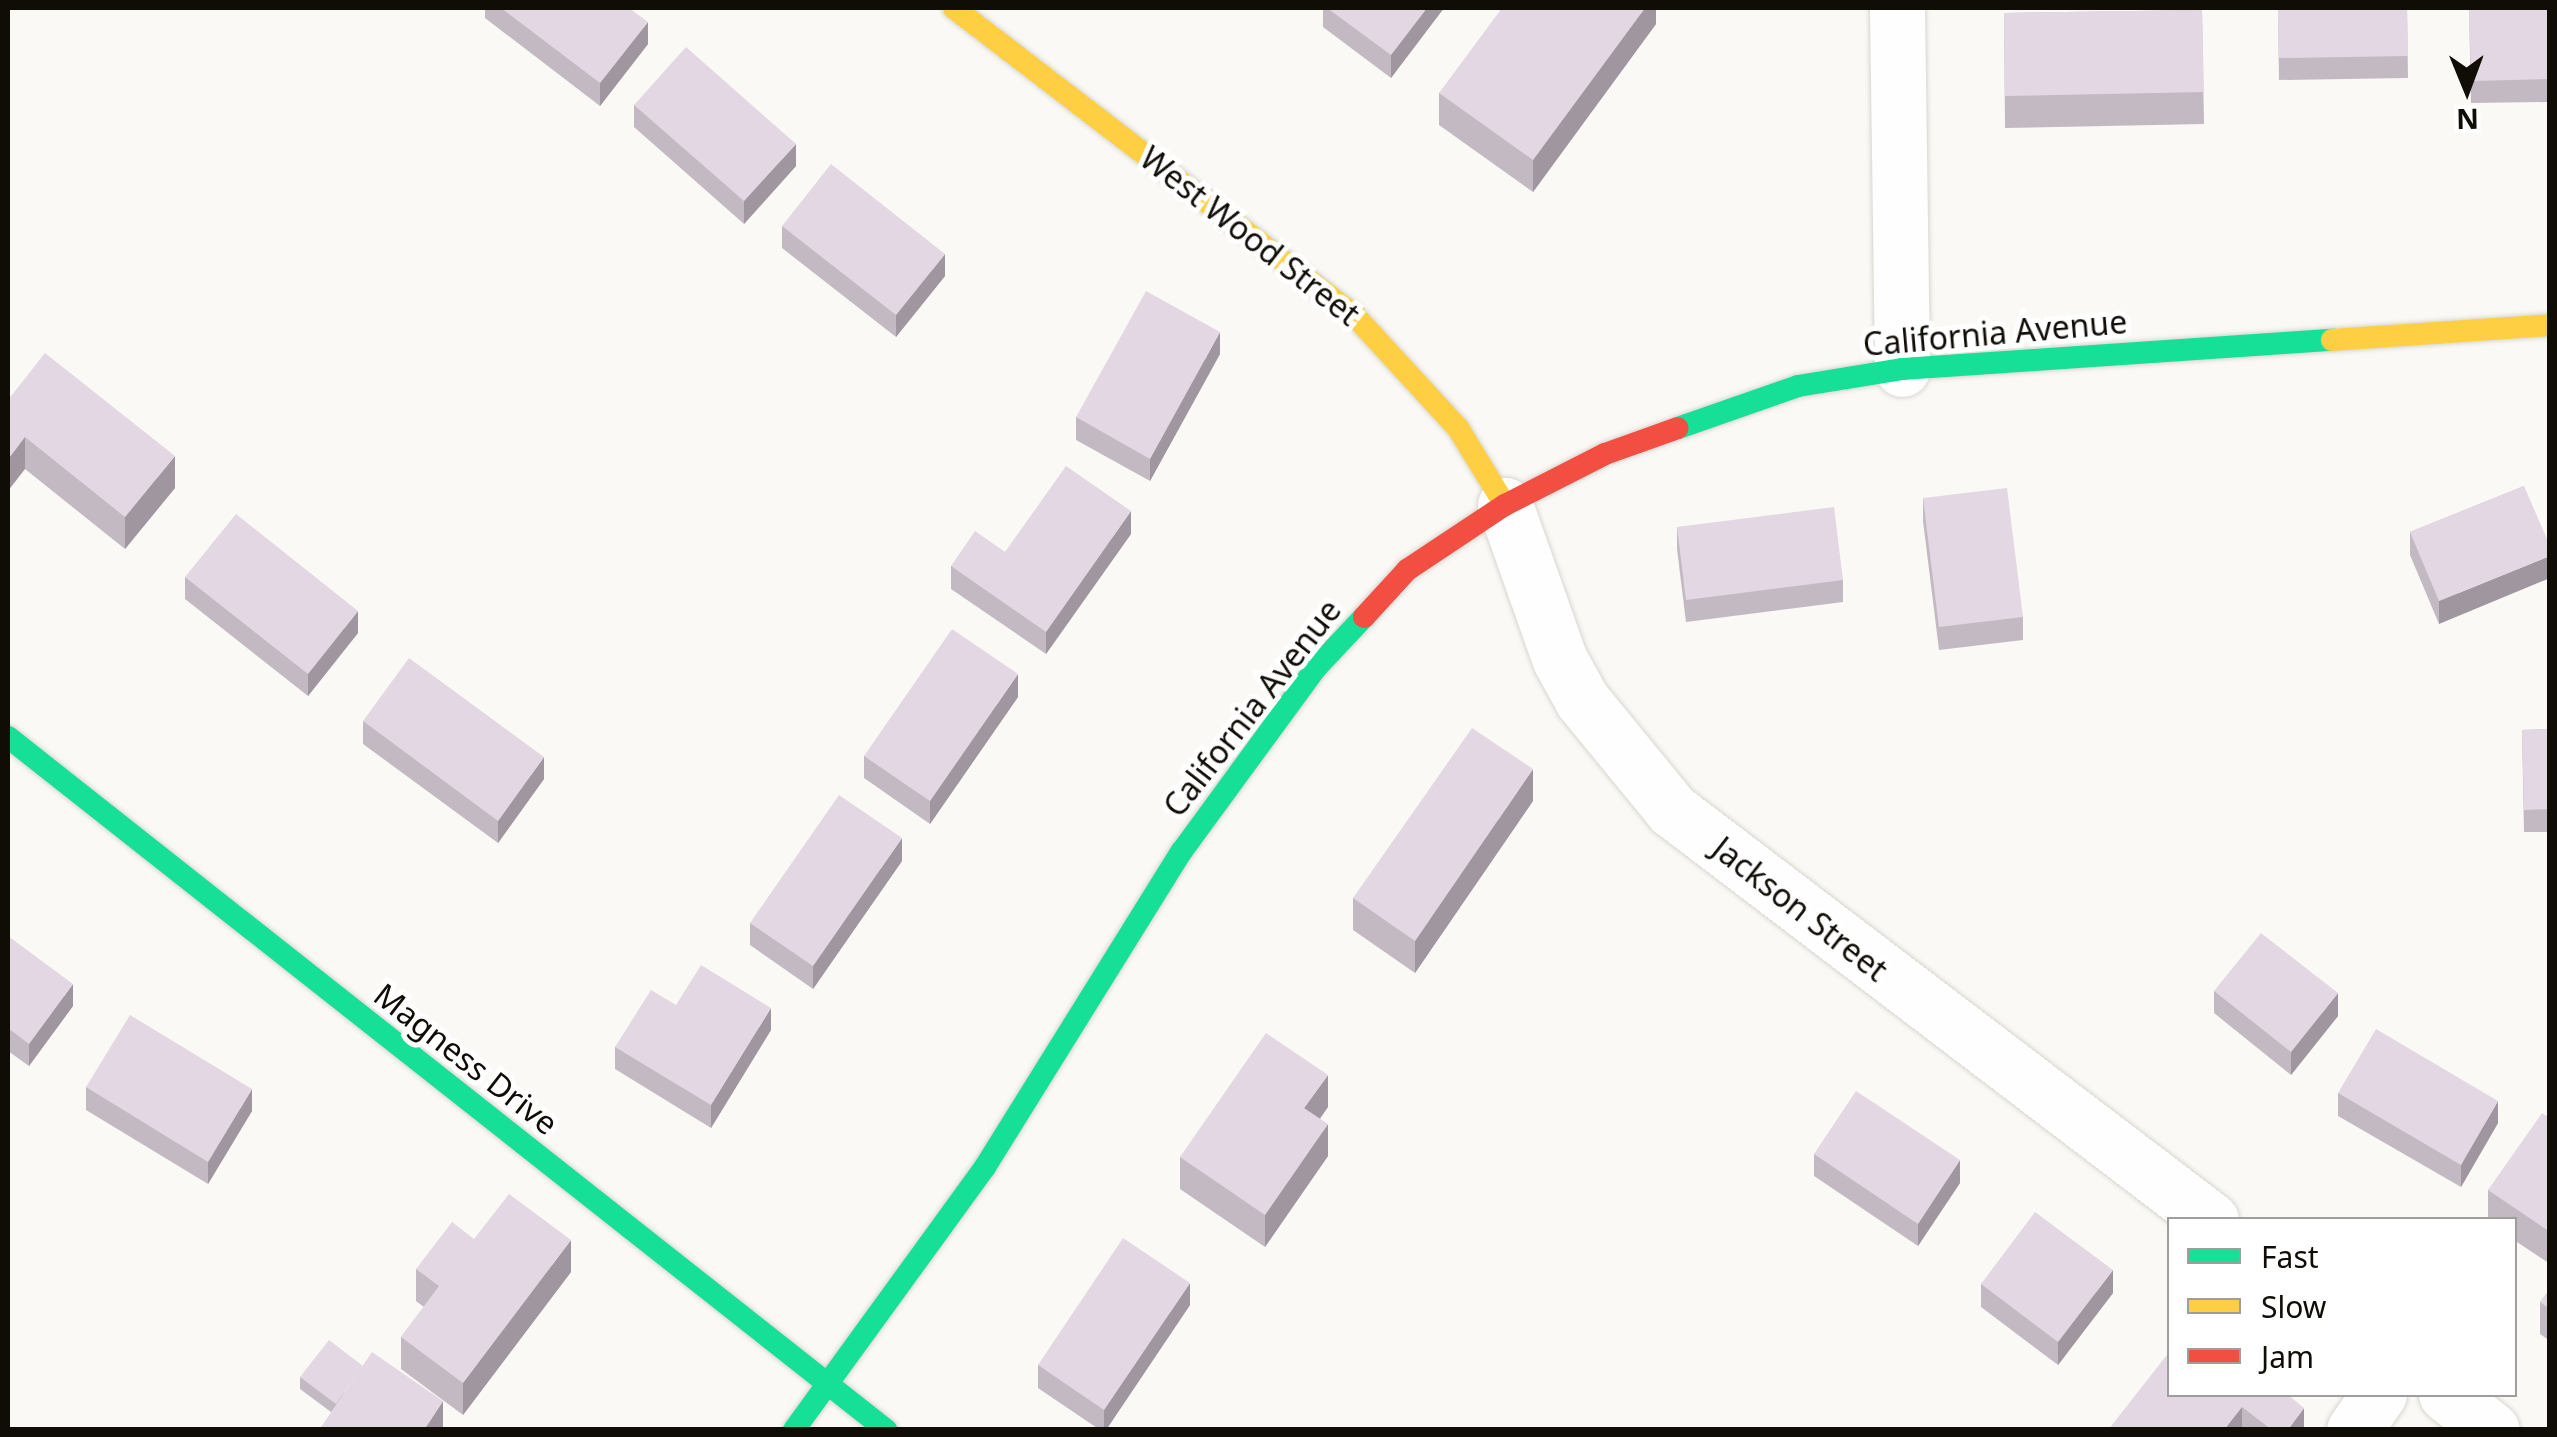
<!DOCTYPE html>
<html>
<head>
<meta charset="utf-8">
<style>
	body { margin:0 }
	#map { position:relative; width:2557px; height:1437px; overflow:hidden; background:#fbf9f5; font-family:"Noto Sans",sans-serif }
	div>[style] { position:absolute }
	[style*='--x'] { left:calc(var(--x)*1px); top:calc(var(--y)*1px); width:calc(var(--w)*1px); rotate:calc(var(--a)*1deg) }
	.roads { filter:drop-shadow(0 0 2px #d8d6d0) drop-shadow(0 0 2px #d8d6d0) }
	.street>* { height:55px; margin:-27.5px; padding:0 27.5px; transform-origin:27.5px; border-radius:27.5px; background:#fefefe }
	.fast>* { height:22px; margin:-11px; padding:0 11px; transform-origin:11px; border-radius:11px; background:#16e098 }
	.slow>* { height:22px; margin:-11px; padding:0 11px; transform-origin:11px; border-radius:11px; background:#ffcf43 }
	.jam>* { height:22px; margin:-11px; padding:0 11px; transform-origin:11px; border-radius:11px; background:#f24e42 }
	.wall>* { inset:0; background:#c3b9c3 }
	.shaded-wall>* { inset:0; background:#9f969f }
	.building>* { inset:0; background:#e3d7e3 }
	span { translate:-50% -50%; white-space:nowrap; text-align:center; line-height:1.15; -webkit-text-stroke:10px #fff; paint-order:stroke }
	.street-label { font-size:32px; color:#100d07 }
	.frame { position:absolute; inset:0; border:10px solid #100d07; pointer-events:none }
	.legend { position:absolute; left:2167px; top:1217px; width:350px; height:180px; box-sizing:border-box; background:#fff; border:2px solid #9f9e9c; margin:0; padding:12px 18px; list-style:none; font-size:30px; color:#100d07 }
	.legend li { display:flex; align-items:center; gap:20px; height:50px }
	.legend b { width:50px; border:2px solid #9f9e9c }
	.north { position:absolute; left:2417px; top:40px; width:100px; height:100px; -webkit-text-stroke:8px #fff; paint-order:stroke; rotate:179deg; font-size:28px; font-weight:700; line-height:40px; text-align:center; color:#100d07 }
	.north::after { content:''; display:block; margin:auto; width:35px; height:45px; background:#100d07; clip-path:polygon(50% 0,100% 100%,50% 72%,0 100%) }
</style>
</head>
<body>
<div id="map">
	<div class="roads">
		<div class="street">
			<i style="--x:1897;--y:8;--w:361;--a:89.2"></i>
			<i style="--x:1505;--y:505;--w:164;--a:70.5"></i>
			<i style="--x:1560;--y:660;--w:46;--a:61.2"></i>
			<i style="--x:1582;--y:700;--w:142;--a:50.7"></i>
			<i style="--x:1672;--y:810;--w:677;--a:37.26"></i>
			<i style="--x:2446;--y:1394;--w:58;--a:38"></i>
			<i style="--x:2354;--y:1430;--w:44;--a:-55.2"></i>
		</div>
		<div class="fast">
			<i style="--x:1678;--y:428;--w:127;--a:-19.3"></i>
			<i style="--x:1798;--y:386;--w:105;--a:-9.3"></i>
			<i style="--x:1902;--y:369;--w:431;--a:-3.9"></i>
			<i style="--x:8;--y:737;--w:1119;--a:38.28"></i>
			<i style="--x:794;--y:1430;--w:325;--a:-54"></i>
			<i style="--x:985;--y:1167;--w:372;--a:-58.1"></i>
			<i style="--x:1182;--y:851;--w:225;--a:-53.8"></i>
			<i style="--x:1315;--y:669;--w:71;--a:-46.7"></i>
		</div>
		<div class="slow">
			<i style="--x:954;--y:8;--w:504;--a:37.51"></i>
			<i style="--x:1354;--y:315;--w:154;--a:47.4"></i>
			<i style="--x:1458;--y:428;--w:90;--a:58.6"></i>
			<i style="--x:2332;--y:340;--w:219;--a:-3.9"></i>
		</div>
		<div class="jam">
			<i style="--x:1364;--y:617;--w:64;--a:-47.5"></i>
			<i style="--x:1407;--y:570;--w:118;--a:-33.6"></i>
			<i style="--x:1505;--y:505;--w:112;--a:-27"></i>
			<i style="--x:1605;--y:454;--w:77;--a:-19.6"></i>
		</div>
	</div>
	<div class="wall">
		<i style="clip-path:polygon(485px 8px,629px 8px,648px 44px,600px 106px,485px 18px)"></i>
		<i style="clip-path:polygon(1323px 8px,1444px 8px,1391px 78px,1323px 27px)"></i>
		<i style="clip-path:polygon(1656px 8px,1656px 24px,1533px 192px,1439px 125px,1439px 93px)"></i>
		<i style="clip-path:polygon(2278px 8px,2407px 8px,2408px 78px,2279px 80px)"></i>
		<i style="clip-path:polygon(2469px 8px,2550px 8px,2550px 102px,2471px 103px)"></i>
		<i style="clip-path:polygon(2202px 10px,2204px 124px,2005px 128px,2004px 13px)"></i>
		<i style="clip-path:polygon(634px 105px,796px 166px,744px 224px,634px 127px)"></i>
		<i style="clip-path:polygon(782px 226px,945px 276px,896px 337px,782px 248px)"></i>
		<i style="clip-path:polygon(1220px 354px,1150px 481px,1076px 440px,1076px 417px)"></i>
		<i style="clip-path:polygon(8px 400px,175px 488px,125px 549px,25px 469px)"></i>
		<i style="clip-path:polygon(2524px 486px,2439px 624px,2410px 555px,2410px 532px)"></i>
		<i style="clip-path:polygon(1923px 498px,2023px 617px,2023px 640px,1939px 650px,1923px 521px)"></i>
		<i style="clip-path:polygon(1677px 527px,1843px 580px,1843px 602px,1686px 622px,1677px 549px)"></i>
		<i style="clip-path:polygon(1131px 534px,1046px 654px,951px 589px,951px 566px,1005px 552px)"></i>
		<i style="clip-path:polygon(185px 577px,358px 633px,308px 696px,185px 599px)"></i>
		<i style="clip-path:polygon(1018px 697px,930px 824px,864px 778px,864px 756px)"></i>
		<i style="clip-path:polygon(363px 721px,544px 779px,498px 843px,363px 744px)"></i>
		<i style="clip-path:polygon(2550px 729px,2550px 832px,2524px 832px,2522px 730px)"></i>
		<i style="clip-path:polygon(1533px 801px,1415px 973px,1353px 930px,1353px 898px)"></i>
		<i style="clip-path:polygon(902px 861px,813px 989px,750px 945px,750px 923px)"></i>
		<i style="clip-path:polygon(8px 936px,73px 1006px,29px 1066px,8px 1051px)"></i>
		<i style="clip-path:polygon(2214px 991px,2338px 1016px,2291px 1075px,2214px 1013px)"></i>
		<i style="clip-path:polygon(676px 1005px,771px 1030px,711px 1128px,615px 1069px,615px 1047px)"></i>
		<i style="clip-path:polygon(86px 1087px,252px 1111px,208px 1184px,86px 1110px)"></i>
		<i style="clip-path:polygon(2338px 1093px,2498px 1123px,2461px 1187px,2338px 1116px)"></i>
		<i style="clip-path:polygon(1328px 1107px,1320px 1119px,1328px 1156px,1265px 1247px,1180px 1189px,1180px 1157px)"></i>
		<i style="clip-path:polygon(2550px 1118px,2550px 1264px,2514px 1240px,2514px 1220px,2488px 1220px,2488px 1190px)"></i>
		<i style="clip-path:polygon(1814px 1154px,1960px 1183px,1918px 1246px,1814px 1176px)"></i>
		<i style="clip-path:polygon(474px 1239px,571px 1272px,463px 1415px,401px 1369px,401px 1337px,424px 1307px,416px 1301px,416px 1269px)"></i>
		<i style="clip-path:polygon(1981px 1284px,2113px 1293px,2058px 1365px,1981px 1307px)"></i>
		<i style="clip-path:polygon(2550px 1289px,2550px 1341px,2540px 1334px,2540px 1302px)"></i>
		<i style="clip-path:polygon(1190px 1305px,1106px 1430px,1100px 1430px,1038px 1388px,1038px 1365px)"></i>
		<i style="clip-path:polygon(300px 1377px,443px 1430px,331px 1412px,300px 1389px)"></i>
		<i style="clip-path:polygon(2287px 1394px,2304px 1430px,2108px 1430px)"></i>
	</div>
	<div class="shaded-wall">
		<i style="clip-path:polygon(1427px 8px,1444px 8px,1391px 78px,1391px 55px)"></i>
		<i style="clip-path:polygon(1645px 8px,1656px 8px,1656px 24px,1533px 192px,1533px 160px)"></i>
		<i style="clip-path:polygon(648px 22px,648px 44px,600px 106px,600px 83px)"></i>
		<i style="clip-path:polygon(796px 144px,796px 166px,744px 224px,744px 201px)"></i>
		<i style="clip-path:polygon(945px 254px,945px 276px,896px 337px,896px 315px)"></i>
		<i style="clip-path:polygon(1220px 332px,1220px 354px,1150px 481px,1150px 459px)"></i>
		<i style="clip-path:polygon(25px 437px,25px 469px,8px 491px,8px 459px)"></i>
		<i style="clip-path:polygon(175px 456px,175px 488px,125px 549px,125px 517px)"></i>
		<i style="clip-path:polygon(1131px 511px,1131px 534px,1046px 654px,1046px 632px)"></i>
		<i style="clip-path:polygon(2550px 556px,2550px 578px,2439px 624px,2439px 601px)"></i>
		<i style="clip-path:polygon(358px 611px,358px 633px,308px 696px,308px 674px)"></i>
		<i style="clip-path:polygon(1018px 674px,1018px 697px,930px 824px,930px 801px)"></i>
		<i style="clip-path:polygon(544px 757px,544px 779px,498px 843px,498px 821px)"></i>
		<i style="clip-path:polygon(1533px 769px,1533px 801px,1415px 973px,1415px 941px)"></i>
		<i style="clip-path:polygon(902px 838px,902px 861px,813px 989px,813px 966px)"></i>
		<i style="clip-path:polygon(73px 984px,73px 1006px,29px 1066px,29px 1044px)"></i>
		<i style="clip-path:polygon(2338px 993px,2338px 1016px,2291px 1075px,2291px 1052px)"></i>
		<i style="clip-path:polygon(771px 1008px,771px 1030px,711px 1128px,711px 1105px)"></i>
		<i style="clip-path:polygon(1328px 1075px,1328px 1107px,1304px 1140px,1304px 1108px)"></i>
		<i style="clip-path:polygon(252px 1089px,252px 1111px,208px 1184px,208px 1162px)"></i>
		<i style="clip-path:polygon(2498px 1101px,2498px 1123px,2461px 1187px,2461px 1165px)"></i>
		<i style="clip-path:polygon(1328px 1124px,1328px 1156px,1265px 1247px,1265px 1215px)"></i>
		<i style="clip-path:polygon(1960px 1160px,1960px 1183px,1918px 1246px,1918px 1224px)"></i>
		<i style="clip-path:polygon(571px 1240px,571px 1272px,463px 1415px,463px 1383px)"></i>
		<i style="clip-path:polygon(2113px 1270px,2113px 1293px,2058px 1365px,2058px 1342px)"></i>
		<i style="clip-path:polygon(1190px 1283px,1190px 1305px,1106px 1430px,1104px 1430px,1104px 1410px)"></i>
		<i style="clip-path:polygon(443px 1401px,443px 1430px,424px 1430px)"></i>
		<i style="clip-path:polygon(2242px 1407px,2242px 1430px,2224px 1430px)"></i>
		<i style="clip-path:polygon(2304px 1408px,2304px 1430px,2288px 1430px)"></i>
	</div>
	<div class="building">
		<i style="clip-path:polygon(501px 8px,629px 8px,648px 22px,600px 83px)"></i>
		<i style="clip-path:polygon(1327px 8px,1427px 8px,1391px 55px)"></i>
		<i style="clip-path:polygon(1502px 8px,1645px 8px,1533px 160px,1439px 93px)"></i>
		<i style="clip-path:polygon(2278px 8px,2407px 8px,2408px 56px,2279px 58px)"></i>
		<i style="clip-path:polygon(2469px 8px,2550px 8px,2550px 79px,2471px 81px)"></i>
		<i style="clip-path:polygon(2202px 10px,2204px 92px,2005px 96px,2004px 13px)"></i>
		<i style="clip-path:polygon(686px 47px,796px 144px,744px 201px,634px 105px)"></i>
		<i style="clip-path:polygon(831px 164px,945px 254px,896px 315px,782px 226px)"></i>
		<i style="clip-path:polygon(1146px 291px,1220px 332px,1150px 459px,1076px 417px)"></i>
		<i style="clip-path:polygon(45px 353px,175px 456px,125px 517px,25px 437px,8px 459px,8px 400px)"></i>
		<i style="clip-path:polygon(1066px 466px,1131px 511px,1046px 632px,951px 566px,975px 531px,1005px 552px)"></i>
		<i style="clip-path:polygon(2524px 486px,2550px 546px,2550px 556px,2439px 601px,2410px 532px)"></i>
		<i style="clip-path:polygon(2007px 488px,2023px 617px,1939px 627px,1923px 498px)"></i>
		<i style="clip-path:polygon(1834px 507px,1843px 580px,1686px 600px,1677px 527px)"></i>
		<i style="clip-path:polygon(236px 514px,358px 611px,308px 674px,185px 577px)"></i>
		<i style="clip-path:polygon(952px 629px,1018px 674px,930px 801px,864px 756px)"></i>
		<i style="clip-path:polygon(409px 658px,544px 757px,498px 821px,363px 721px)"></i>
		<i style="clip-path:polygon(1472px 728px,1533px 769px,1415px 941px,1353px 898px)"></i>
		<i style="clip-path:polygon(2550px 729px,2550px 809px,2524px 810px,2522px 730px)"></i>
		<i style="clip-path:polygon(839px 795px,902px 838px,813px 966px,750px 923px)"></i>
		<i style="clip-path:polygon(2261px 933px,2338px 993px,2291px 1052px,2214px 991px)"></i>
		<i style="clip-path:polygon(8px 936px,73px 984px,29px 1044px,8px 1028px)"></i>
		<i style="clip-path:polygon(701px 965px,771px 1008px,711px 1105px,615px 1047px,651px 990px,676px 1005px)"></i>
		<i style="clip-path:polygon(130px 1015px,252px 1089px,208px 1162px,86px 1087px)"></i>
		<i style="clip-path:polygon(2376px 1029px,2498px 1101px,2461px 1165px,2338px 1093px)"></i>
		<i style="clip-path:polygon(1266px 1033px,1328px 1075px,1304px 1108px,1328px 1124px,1265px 1215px,1180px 1157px)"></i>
		<i style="clip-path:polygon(1856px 1091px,1960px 1160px,1918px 1224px,1814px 1154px)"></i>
		<i style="clip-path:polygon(2542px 1113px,2550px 1118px,2550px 1232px,2488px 1190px)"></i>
		<i style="clip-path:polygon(509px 1194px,571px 1240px,463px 1383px,401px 1337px,439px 1286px,416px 1269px,452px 1222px,474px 1239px)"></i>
		<i style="clip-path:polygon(2035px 1212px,2113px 1270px,2058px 1342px,1981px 1284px)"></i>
		<i style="clip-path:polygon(1123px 1238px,1190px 1283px,1104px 1410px,1038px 1365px)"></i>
		<i style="clip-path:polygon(2550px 1289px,2550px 1309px,2540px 1302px)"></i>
		<i style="clip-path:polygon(329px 1340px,363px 1366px,336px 1404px,300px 1377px)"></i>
		<i style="clip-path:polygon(2170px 1351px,2170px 1394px,2287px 1394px,2304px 1408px,2288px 1430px,2272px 1430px,2242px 1407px,2224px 1430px,2108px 1430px)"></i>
		<i style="clip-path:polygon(372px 1352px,443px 1401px,424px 1430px,319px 1430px)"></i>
	</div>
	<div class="street-label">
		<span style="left:1250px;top:236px;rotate:38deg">West Wood Street</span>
		<span style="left:1995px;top:333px;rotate:-5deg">California Avenue</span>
		<span style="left:1252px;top:708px;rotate:-52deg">California Avenue</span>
		<span style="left:1800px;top:909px;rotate:38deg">Jackson Street</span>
		<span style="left:466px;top:1059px;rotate:38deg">Magness Drive</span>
	</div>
	<div class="frame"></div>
	<ul class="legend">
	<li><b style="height:12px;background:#16e098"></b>Fast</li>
	<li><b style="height:12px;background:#ffcf43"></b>Slow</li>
	<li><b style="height:12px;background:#f24e42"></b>Jam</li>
	</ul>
	<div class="north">N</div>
</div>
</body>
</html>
